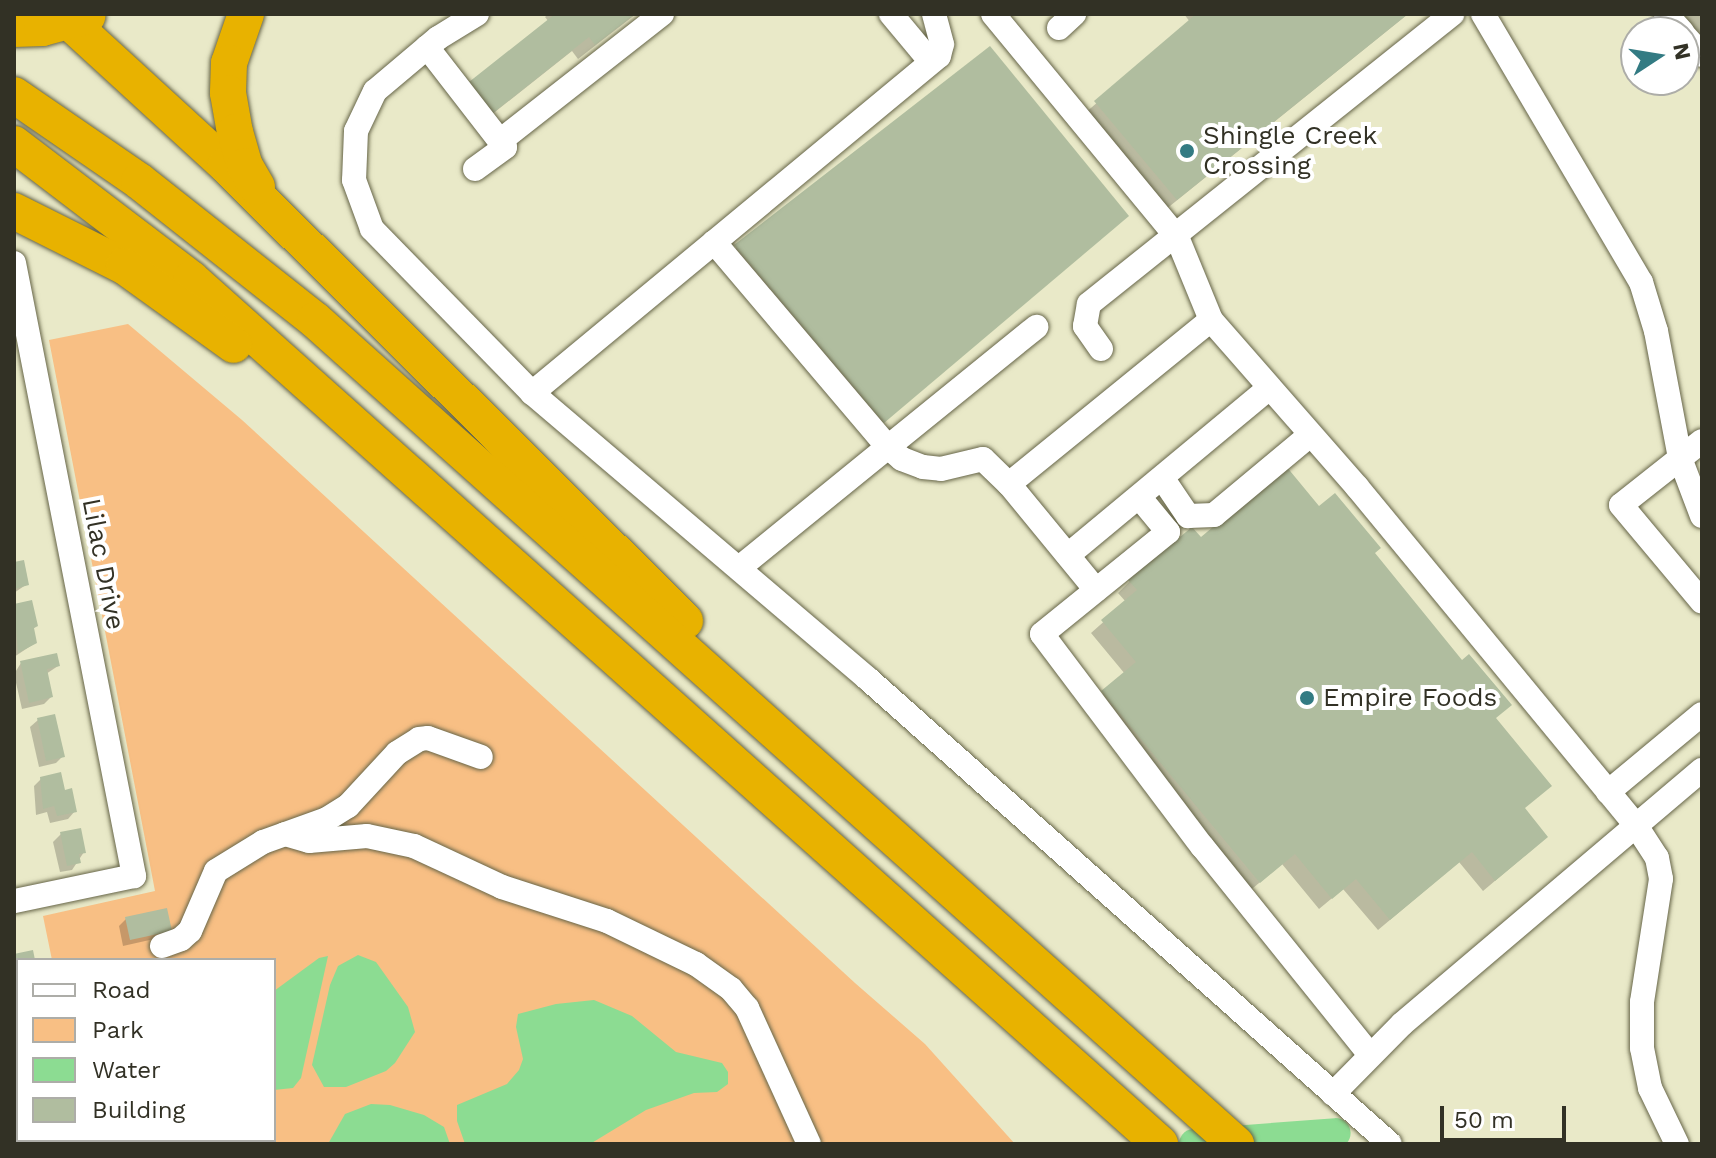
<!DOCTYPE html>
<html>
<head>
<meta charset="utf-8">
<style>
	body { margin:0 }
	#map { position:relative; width:1716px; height:1158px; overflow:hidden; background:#e9e9c8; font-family:"Work Sans",sans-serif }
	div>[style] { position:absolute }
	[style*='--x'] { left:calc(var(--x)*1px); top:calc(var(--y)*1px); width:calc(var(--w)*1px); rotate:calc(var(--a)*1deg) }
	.green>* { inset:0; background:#f8bf84 }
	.water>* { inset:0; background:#8cdc92 }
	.shadow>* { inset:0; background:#0003 }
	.river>* { height:30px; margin:-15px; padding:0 15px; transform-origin:15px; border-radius:15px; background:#8cdc92 }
	.building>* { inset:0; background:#b0bd9f }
	.roads { filter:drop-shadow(0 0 2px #666548) drop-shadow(0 0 2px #666548) }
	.minor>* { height:24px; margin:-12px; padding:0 12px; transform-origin:12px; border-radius:12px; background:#fff }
	.highway>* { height:36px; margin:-18px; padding:0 18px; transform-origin:18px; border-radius:18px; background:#e8b200 }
	.dots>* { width:22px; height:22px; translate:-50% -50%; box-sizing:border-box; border:4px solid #fff; border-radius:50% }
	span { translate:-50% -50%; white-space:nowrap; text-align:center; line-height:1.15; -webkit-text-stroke:8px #fff; paint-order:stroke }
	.poi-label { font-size:26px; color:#323125 }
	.left { translate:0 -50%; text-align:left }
	.street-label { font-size:26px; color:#323125 }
	.frame { position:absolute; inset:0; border:16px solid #323125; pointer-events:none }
	.legend { position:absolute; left:16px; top:958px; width:260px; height:184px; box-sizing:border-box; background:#fff; border:2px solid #adada8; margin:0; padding:10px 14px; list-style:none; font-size:24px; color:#323125 }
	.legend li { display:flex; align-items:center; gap:16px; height:40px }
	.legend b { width:40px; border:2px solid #adada8 }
	.north { position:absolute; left:1620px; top:16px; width:80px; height:80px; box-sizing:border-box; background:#fff; border:2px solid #adada8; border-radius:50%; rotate:78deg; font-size:22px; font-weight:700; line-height:32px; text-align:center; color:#323125 }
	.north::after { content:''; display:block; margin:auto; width:28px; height:36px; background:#337b83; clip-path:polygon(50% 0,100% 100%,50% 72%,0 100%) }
	.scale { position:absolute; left:1440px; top:1106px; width:126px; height:36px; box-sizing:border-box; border:4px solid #323125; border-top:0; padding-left:10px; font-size:24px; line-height:28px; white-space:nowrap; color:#323125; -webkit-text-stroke:6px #fff; paint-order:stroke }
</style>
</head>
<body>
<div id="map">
	<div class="green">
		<i style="clip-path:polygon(128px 324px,242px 420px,855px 983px,925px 1044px,1015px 1144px,14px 1144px,14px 1047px,18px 1046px,18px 1140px,274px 1140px,274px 960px,52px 960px,43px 916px,155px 891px,49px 340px)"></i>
	</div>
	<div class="water">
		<i style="clip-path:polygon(358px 955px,376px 962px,408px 1007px,415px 1032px,395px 1063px,386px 1071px,346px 1087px,324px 1087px,312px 1065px,330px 985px,338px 966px)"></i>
		<i style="clip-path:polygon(328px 956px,301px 1078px,293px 1088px,274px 1090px,274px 991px,319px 958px)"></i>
		<i style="clip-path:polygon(594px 1000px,632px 1016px,676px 1052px,722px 1063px,728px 1072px,728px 1084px,717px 1092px,694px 1093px,646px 1110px,590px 1144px,465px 1144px,457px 1121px,457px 1105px,507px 1084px,519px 1070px,523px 1059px,516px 1027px,518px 1014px,556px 1004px)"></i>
		<i style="clip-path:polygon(371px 1104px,390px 1105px,424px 1115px,444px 1127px,450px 1144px,328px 1144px,345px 1114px)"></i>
	</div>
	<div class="shadow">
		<i style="clip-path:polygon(548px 14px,636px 14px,578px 59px,572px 51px,476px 127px,549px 22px,545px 17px)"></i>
		<i style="clip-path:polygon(1184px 14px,1408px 14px,1165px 210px,1084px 114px,1190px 22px)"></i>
		<i style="clip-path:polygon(1681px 14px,1702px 14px,1702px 40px)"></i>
		<i style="clip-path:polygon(990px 49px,1115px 227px,872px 432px,724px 258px)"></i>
		<i style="clip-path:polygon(1319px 509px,1373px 554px,1494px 719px,1534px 848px,1483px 891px,1459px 862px,1378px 930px,1343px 889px,1319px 909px,1282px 864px,1247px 893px,1091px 704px,1125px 674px,1091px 633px,1126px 602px,1118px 593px,1130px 581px,1201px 540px)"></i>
		<i style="clip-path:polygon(14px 563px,27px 584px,14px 593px)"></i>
		<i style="clip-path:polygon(30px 602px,36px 626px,32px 630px,35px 643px,14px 657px,14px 606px)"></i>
		<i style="clip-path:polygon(21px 663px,58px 666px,46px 674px,51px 697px,44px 704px,22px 709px,14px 674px)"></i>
		<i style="clip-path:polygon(38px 720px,63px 756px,56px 763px,39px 767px,30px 727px)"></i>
		<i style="clip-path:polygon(41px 779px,64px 792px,75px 811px,68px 819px,50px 823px,47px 812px,36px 815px,34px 786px)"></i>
		<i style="clip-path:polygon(61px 834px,84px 852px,72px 870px,60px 872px,53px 842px)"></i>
		<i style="clip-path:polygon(166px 910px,163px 937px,123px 946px,119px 926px,126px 919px)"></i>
		<i style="clip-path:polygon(31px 952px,33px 960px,18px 960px,18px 984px,14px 985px,14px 956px)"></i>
	</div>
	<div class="river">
		<i style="--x:1194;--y:1144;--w:142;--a:-4.4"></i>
	</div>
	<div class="building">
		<i style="clip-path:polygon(555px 14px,635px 14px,595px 45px,589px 37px,493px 113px,469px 82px)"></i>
		<i style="clip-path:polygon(1196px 14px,1408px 14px,1177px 200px,1094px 101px)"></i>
		<i style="clip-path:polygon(990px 46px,1129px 216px,884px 423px,734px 245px)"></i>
		<i style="clip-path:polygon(1286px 466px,1319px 506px,1335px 493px,1381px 548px,1375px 553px,1462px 660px,1469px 654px,1512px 705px,1496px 718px,1552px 786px,1525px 808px,1548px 837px,1495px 881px,1472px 852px,1390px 920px,1356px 879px,1332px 899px,1295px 854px,1260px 883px,1101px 691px,1136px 662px,1101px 620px,1137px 590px,1128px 580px,1192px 527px,1201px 537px)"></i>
		<i style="clip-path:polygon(24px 560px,29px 585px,14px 589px,14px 562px)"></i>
		<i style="clip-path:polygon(32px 600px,38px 626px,34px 628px,37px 643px,18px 653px,14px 604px)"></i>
		<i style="clip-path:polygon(57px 653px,60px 666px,47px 669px,53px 697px,29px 703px,20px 661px)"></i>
		<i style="clip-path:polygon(55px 714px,65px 757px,46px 761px,37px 718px)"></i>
		<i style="clip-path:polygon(61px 772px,65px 790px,72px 788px,77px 812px,57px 816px,54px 806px,43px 809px,40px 777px)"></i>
		<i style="clip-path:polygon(81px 828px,86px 853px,79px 854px,81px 863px,67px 866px,60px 832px)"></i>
		<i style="clip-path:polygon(167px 908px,172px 931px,130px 940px,125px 917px)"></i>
		<i style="clip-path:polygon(33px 950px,35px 960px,18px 960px,17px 977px,14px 954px)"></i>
	</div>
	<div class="roads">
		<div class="minor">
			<i style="--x:477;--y:14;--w:46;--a:148.4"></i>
			<i style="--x:438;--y:38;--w:82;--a:139.9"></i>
			<i style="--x:375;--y:91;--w:44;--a:115.4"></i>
			<i style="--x:356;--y:131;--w:49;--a:92.3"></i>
			<i style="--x:354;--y:180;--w:52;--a:69.8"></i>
			<i style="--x:372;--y:229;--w:229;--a:45.7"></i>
			<i style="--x:532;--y:393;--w:440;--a:40.4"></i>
			<i style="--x:867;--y:678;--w:700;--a:41.7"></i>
			<i style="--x:891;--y:14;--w:62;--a:50.2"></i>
			<i style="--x:993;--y:14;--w:289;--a:50.5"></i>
			<i style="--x:1177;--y:237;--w:90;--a:67.7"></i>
			<i style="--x:1211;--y:320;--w:222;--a:48.8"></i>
			<i style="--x:1357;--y:487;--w:437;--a:50.5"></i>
			<i style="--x:1635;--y:824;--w:40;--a:57.1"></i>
			<i style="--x:1657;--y:858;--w:21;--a:79"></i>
			<i style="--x:1661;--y:879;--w:124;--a:98.8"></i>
			<i style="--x:1642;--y:1002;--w:46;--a:90"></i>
			<i style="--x:1642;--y:1048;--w:41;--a:78.7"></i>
			<i style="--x:1650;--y:1088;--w:62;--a:64.3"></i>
			<i style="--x:1483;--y:14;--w:311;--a:59.5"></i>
			<i style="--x:1641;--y:282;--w:51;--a:73"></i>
			<i style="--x:1656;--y:331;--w:129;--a:79.3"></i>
			<i style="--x:1680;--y:458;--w:62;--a:69.2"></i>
			<i style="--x:1666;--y:14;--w:24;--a:48"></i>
			<i style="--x:1059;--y:28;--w:21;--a:-43"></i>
			<i style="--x:1684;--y:35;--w:27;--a:48"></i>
			<i style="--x:427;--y:47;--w:119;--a:52.2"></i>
			<i style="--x:500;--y:141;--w:206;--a:-38.1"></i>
			<i style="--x:475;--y:169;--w:37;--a:-36"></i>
			<i style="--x:505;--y:147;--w:8;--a:-130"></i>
			<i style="--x:714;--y:242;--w:269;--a:49.7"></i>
			<i style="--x:888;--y:447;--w:191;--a:-39"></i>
			<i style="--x:14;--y:263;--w:625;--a:78.92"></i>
			<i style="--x:134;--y:876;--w:123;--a:168.2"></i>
			<i style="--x:1101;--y:349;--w:28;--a:-125"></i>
			<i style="--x:1085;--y:326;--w:22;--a:-80"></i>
			<i style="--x:1089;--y:304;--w:465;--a:-38.6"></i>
			<i style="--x:532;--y:393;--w:528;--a:-39.63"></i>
			<i style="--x:939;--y:56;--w:12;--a:-76"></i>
			<i style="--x:942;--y:44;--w:31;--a:-105"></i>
			<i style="--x:1702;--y:441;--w:103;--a:141.7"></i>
			<i style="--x:1621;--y:505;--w:126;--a:50.1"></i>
			<i style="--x:1163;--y:479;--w:45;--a:56"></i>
			<i style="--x:1188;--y:516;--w:26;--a:-2"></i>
			<i style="--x:1214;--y:515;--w:125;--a:-39.8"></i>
			<i style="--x:1009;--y:484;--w:260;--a:-39.1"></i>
			<i style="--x:1140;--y:498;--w:44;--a:50.5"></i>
			<i style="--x:1168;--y:532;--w:162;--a:141"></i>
			<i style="--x:1042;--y:634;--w:266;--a:53"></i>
			<i style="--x:1202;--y:846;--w:267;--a:51.2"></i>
			<i style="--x:1068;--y:555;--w:260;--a:-39.7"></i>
			<i style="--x:739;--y:568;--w:192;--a:-39.1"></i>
			<i style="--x:888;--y:447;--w:18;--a:41"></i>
			<i style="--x:902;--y:459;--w:22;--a:21"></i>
			<i style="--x:923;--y:467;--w:18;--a:6"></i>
			<i style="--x:941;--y:469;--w:43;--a:-13.4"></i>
			<i style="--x:983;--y:459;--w:36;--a:44"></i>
			<i style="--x:1009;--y:484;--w:137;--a:50.6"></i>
			<i style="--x:1608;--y:792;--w:122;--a:-39.7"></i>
			<i style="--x:285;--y:834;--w:25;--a:16"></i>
			<i style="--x:309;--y:841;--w:58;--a:-4.9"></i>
			<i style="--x:367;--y:836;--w:48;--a:12"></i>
			<i style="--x:414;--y:846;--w:97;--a:25"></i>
			<i style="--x:502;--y:887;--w:110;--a:17.9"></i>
			<i style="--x:607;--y:921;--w:99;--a:25.8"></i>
			<i style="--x:696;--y:964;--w:43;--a:35.5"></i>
			<i style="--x:731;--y:989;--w:25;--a:50"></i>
			<i style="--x:747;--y:1008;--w:149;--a:65.5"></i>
			<i style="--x:162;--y:946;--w:20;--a:-20"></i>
			<i style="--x:181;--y:939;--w:12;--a:-42"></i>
			<i style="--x:190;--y:931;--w:65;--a:-66.6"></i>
			<i style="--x:216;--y:871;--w:55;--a:-31.7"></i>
			<i style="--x:263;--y:842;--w:68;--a:-19.8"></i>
			<i style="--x:327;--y:819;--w:25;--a:-32"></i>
			<i style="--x:348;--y:806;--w:72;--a:-47.2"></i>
			<i style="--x:397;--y:753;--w:26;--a:-32"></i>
			<i style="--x:419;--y:739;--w:9;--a:-6"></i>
			<i style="--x:428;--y:738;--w:56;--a:19.7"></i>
			<i style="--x:1333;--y:1094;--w:98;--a:-45.4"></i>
			<i style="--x:1402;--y:1024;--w:393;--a:-40.3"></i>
		</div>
		<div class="highway">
			<i style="--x:61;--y:14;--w:224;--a:42.5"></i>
			<i style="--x:226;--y:165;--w:647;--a:44.81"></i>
			<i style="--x:246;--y:14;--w:52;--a:109.1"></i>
			<i style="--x:229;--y:63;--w:30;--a:92"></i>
			<i style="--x:228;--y:93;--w:40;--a:80"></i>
			<i style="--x:235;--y:132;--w:35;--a:74"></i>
			<i style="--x:245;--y:166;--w:24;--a:60"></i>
			<i style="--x:14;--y:29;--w:28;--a:-2"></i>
			<i style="--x:42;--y:28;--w:47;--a:-14.9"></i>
			<i style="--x:14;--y:95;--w:152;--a:34.5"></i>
			<i style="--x:139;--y:181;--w:224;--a:38.3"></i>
			<i style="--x:315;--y:320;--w:1236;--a:41.82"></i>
			<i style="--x:14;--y:144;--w:223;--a:37.3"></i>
			<i style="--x:191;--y:279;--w:1299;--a:41.75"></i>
			<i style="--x:14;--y:211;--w:123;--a:26.6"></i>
			<i style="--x:124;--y:266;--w:135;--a:35.7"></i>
		</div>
	</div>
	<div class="dots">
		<i style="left:1187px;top:151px;background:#337b83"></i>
		<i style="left:1307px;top:698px;background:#337b83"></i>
	</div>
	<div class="poi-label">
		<span class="left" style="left:1203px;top:151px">Shingle Creek<br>Crossing</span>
		<span class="left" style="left:1323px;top:698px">Empire Foods</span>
	</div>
	<div class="street-label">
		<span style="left:103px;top:564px;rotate:79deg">Lilac Drive</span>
	</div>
	<div class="frame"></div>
	<ul class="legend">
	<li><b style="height:10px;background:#fff"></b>Road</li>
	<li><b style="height:22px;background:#f8bf84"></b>Park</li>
	<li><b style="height:22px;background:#8cdc92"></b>Water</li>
	<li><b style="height:22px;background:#b0bd9f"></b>Building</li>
	</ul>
	<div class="north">N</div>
	<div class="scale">50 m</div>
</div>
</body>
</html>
